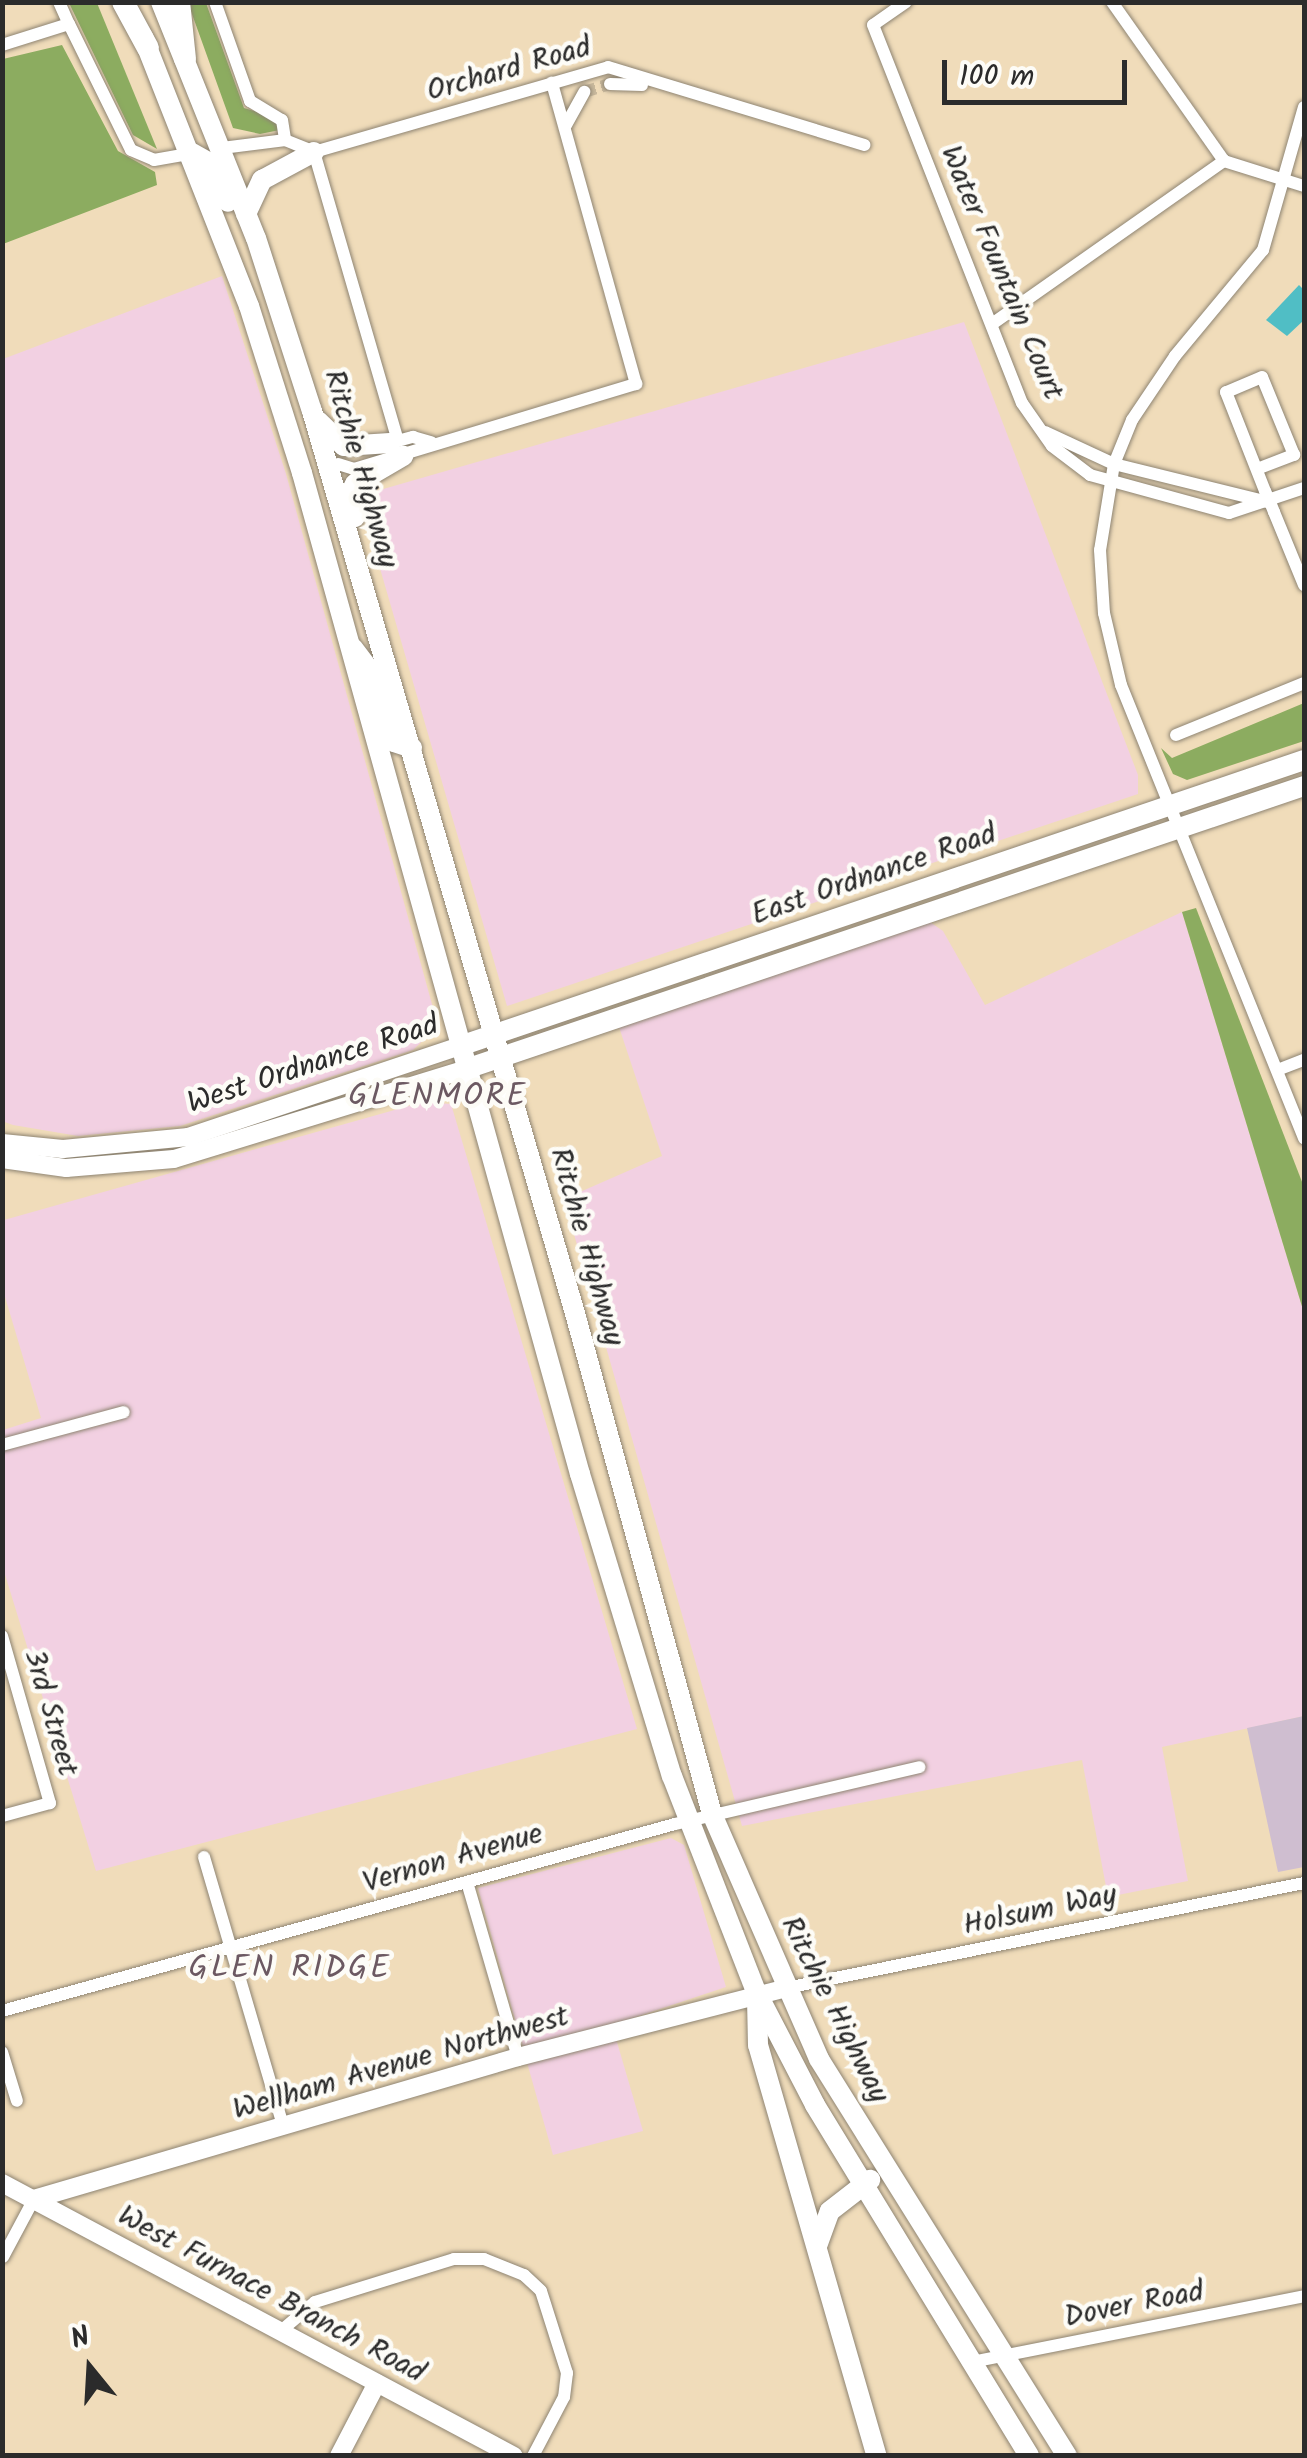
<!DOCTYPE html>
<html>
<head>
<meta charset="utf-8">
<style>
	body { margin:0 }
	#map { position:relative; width:1307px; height:2458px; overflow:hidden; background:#f0dcba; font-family:Kalam,sans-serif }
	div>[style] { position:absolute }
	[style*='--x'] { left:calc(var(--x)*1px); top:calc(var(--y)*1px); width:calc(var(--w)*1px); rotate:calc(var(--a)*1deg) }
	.built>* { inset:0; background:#f2d0e2 }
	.industrial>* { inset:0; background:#cfbed0 }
	.forest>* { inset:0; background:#8cac60 }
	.water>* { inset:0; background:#50bec5 }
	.street-tunnel>* { height:12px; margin-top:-6px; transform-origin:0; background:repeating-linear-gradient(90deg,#c9b99d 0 12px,transparent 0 18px) }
	.roads { filter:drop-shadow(0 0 2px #8e8472) drop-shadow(0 0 2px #8e8472) }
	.street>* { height:12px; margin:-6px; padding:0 6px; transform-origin:6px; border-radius:6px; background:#fff }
	.secondary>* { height:18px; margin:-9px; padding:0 9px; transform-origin:9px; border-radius:9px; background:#fff }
	.primary>* { height:20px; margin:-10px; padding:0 10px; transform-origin:10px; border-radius:10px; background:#fff }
	.highway>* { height:22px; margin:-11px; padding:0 11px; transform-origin:11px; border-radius:11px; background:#fff }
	span { translate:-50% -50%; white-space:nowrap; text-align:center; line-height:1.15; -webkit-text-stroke:9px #fdfcf7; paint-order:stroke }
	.street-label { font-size:30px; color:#2b2b2b }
	.neighbourhood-label { font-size:32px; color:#6c5962; letter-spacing:2.5px }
	.frame { position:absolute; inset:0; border:5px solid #2b2b2b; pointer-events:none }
	.north { position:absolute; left:40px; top:2318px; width:100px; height:100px; -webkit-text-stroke:8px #fdfcf7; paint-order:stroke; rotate:342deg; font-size:28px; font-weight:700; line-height:40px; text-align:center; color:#2b2b2b }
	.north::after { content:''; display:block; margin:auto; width:35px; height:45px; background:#2b2b2b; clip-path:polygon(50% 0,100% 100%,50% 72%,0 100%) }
	.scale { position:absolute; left:942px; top:60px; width:185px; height:45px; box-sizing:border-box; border:5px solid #2b2b2b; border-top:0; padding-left:12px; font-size:30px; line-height:35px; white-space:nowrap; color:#2b2b2b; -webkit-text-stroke:8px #fdfcf7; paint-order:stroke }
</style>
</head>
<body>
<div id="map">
	<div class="built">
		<i style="clip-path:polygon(222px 276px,286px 474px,438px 1026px,413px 1050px,180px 1126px,78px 1136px,13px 1125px,2px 1121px,3px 359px)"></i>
		<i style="clip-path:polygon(964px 322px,1138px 775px,1138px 794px,507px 1006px,359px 496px)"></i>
		<i style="clip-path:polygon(1182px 912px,1304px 1313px,1304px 1716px,1162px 1747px,1188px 1881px,1108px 1897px,1082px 1760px,742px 1826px,564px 1199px,662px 1156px,619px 1027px,930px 922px,943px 931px,985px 1005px)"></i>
		<i style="clip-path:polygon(423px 1102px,451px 1104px,637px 1729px,96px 1871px,3px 1568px,3px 1430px,41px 1418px,3px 1290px,4px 1220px)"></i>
		<i style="clip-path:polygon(671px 1838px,684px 1845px,726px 1987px,612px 2025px,643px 2131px,553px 2155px,478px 1888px)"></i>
	</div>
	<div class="industrial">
		<i style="clip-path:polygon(1304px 1716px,1304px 1867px,1278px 1872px,1247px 1728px)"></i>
	</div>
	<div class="forest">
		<i style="clip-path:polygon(69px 3px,97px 3px,157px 149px,133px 135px)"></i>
		<i style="clip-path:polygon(188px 3px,206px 3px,244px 108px,275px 117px,280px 130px,260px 134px,233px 128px)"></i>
		<i style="clip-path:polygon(62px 45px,118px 151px,155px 172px,157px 185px,3px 244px,3px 59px)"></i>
		<i style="clip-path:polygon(1304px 703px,1304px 741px,1187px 780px,1173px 774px,1161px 748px,1172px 758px)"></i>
		<i style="clip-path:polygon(1196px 908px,1304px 1187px,1304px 1313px,1182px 912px)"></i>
	</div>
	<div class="water">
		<i style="clip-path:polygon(1299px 285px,1304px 290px,1304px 320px,1287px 336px,1266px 320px)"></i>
	</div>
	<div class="street-tunnel">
		<i style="--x:584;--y:92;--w:27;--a:-17"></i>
	</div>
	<div class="roads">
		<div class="street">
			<i style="--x:59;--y:2;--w:24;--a:66"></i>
			<i style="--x:215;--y:2;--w:105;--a:70.5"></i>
			<i style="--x:250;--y:101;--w:37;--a:31"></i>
			<i style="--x:282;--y:120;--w:20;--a:81"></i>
			<i style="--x:906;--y:2;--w:40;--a:145.1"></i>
			<i style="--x:873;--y:25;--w:406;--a:68.5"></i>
			<i style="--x:1022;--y:403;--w:52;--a:55.1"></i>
			<i style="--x:1052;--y:446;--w:48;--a:37.3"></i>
			<i style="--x:1090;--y:475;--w:144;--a:15.3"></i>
			<i style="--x:1229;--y:513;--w:79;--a:-18.4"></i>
			<i style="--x:1112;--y:2;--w:194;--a:54.8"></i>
			<i style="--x:1224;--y:161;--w:84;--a:17.4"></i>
			<i style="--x:2;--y:45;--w:70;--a:-17.4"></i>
			<i style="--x:69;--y:24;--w:140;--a:63.8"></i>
			<i style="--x:131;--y:150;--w:25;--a:23"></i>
			<i style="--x:154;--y:160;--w:39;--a:-10"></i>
			<i style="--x:610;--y:84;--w:32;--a:2"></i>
			<i style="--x:1304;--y:107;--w:149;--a:106"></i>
			<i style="--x:1263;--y:250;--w:138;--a:129.7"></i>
			<i style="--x:1175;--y:356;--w:77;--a:123.9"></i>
			<i style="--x:1132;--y:420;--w:48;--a:112.2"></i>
			<i style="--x:1114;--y:464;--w:87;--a:99.2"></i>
			<i style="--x:1100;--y:550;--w:63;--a:86.4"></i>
			<i style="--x:1104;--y:613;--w:74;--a:76.7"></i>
			<i style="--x:1121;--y:685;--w:489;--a:68"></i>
			<i style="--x:566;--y:125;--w:38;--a:-61"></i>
			<i style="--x:222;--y:148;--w:64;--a:-7.2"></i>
			<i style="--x:285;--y:140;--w:31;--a:22"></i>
			<i style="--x:314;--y:152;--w:306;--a:-16.1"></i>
			<i style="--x:608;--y:67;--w:268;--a:16.9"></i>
			<i style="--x:314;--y:152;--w:301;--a:73.8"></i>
			<i style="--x:992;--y:324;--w:284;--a:-35.1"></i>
			<i style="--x:1045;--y:432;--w:76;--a:24.9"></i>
			<i style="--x:1114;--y:464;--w:159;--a:13.9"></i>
			<i style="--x:390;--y:443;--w:24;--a:-15"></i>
			<i style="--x:413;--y:437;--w:19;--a:16"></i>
			<i style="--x:338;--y:464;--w:17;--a:17"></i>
			<i style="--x:354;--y:469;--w:295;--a:-16.8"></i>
			<i style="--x:636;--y:384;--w:313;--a:-105.6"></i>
			<i style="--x:1257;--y:469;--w:40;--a:-21"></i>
			<i style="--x:1294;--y:455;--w:84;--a:-112.3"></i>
			<i style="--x:1262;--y:377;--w:39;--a:157"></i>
			<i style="--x:1226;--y:392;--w:106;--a:68.5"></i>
			<i style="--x:1265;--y:491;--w:12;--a:66"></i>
			<i style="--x:1270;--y:502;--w:11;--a:68"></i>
			<i style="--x:1274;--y:512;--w:79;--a:67.7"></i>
			<i style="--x:1176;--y:735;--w:138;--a:-22.1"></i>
			<i style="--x:1280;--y:1069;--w:26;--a:-21"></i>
			<i style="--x:2;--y:1445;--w:126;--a:-15.1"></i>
			<i style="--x:2;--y:1636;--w:174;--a:74"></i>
			<i style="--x:50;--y:1803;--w:50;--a:164.8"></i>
			<i style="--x:204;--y:1857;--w:280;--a:73.6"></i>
			<i style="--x:467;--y:1882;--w:182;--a:73.8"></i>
			<i style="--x:786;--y:1988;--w:529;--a:-11.46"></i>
			<i style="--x:2;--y:2011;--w:698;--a:-15.53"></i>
			<i style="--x:675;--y:1824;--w:251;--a:-13.1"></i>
			<i style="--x:2;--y:2052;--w:51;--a:73"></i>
			<i style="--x:3;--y:2257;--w:66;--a:-61.9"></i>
			<i style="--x:282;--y:2330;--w:43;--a:-40.3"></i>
			<i style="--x:315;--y:2302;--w:145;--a:-17.2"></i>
			<i style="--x:454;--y:2259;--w:30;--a:0"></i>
			<i style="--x:484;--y:2259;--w:43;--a:21.8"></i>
			<i style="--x:524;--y:2275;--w:23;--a:43"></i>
			<i style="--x:541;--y:2291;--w:86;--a:72.4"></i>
			<i style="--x:567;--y:2373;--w:24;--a:97"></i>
			<i style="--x:564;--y:2397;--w:67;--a:117.7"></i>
			<i style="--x:972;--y:2362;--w:338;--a:-11.2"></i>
		</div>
		<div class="secondary">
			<i style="--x:2;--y:1143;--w:61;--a:5.6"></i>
			<i style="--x:63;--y:1149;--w:126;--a:-5.5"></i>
			<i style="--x:188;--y:1137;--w:290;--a:-18.5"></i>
			<i style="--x:2;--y:1159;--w:65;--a:8"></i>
			<i style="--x:66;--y:1168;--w:108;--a:-4.8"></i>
			<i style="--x:174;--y:1159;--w:309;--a:-17.1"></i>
			<i style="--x:2;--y:2183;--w:580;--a:28.07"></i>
			<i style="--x:34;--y:2199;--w:504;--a:-16.35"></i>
			<i style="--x:518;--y:2057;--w:277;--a:-14.4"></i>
			<i style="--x:339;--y:2456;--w:82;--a:-62.5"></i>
		</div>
		<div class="primary">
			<i style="--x:161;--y:2;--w:254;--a:68.1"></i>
			<i style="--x:256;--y:238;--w:182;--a:72.1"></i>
			<i style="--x:312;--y:411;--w:944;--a:73.75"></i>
			<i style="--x:576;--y:1317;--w:515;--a:74.7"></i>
			<i style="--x:712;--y:1814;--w:267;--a:66.4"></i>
			<i style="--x:819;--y:2059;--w:468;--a:58"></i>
			<i style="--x:143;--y:37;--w:289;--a:68.5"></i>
			<i style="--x:249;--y:306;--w:175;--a:72.4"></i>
			<i style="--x:302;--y:473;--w:1039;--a:74.48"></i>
			<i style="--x:580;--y:1474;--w:316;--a:73.1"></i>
			<i style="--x:672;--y:1776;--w:231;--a:68.7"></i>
			<i style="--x:756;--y:1991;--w:128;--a:62.6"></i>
			<i style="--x:815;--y:2105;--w:411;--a:58.6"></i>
			<i style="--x:192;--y:153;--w:23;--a:29"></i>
			<i style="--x:212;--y:164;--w:41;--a:67.2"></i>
			<i style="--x:246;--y:214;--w:38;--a:-65"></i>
			<i style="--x:262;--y:180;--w:59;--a:-28.3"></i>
			<i style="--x:318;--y:421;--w:36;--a:44"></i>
			<i style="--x:344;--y:446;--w:46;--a:-3.7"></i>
			<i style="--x:355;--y:517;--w:23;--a:-105"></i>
			<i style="--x:349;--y:495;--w:13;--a:-61"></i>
			<i style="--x:355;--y:484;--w:56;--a:-30.3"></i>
			<i style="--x:353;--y:648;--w:26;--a:53"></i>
			<i style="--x:369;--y:669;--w:77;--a:71.1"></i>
			<i style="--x:394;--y:742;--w:19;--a:18"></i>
			<i style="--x:463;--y:1045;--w:888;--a:-18.72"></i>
			<i style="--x:469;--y:1068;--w:881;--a:-18.66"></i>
			<i style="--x:757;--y:1998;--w:47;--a:88.8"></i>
			<i style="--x:758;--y:2045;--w:428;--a:73.9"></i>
			<i style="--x:817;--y:2246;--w:37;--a:-70"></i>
			<i style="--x:830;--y:2211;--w:51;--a:-37.8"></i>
		</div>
		<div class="highway">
			<i style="--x:123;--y:2;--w:52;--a:61.5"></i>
			<i style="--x:179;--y:2;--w:57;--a:84"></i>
		</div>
	</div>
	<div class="street-label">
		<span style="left:509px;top:70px;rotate:-16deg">Orchard Road</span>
		<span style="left:1001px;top:273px;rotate:67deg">Water Fountain Court</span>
		<span style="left:360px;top:469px;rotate:74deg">Ritchie Highway</span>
		<span style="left:874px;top:875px;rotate:-19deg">East Ordnance Road</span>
		<span style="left:313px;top:1065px;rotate:-18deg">West Ordnance Road</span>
		<span style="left:586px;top:1247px;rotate:74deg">Ritchie Highway</span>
		<span style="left:50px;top:1713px;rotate:74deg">3rd Street</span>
		<span style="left:453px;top:1859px;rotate:-16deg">Vernon Avenue</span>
		<span style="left:1040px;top:1911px;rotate:-12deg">Holsum Way</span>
		<span style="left:834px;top:2010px;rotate:63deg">Ritchie Highway</span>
		<span style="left:401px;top:2064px;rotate:-16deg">Wellham Avenue Northwest</span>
		<span style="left:271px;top:2295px;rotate:28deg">West Furnace Branch Road</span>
		<span style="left:1134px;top:2305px;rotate:-11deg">Dover Road</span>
	</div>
	<div class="neighbourhood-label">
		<span style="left:438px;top:1097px">GLENMORE</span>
		<span style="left:290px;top:1969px">GLEN RIDGE</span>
	</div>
	<div class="frame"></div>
	<div class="north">N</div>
	<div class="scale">100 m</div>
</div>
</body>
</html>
